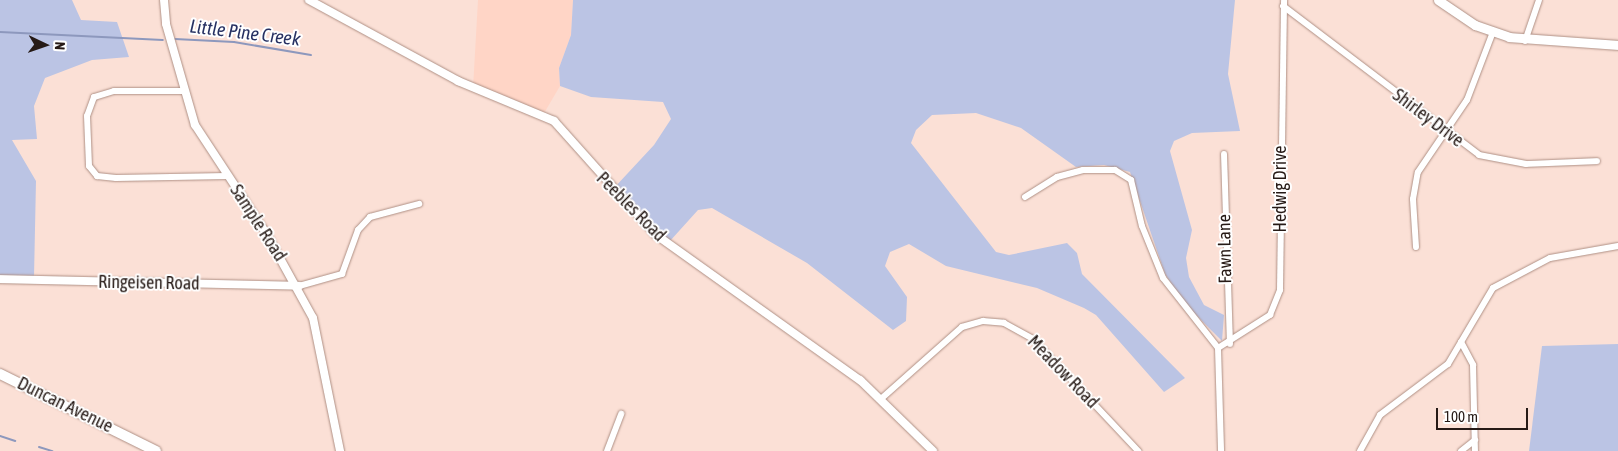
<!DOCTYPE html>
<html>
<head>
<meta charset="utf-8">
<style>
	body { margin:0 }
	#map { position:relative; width:1618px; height:451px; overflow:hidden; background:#fbe0d6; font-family:"Asap Condensed",sans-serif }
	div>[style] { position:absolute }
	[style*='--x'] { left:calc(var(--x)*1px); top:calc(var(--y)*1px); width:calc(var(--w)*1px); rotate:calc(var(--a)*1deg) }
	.built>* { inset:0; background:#ffd5c6 }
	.green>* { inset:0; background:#bbc4e4 }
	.stream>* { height:2px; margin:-1px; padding:0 1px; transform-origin:1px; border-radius:1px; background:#8d98bd }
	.roads { filter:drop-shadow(0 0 1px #af9085) drop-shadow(0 0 1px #af9085) }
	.minor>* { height:6px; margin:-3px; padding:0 3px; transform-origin:3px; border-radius:3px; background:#fff }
	.tertiary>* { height:8px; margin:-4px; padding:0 4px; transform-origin:4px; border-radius:4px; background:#fff }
	.secondary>* { height:9px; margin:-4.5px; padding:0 4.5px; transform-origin:4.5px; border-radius:4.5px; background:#fff }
	.primary>* { height:10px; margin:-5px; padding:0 5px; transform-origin:5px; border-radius:5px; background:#fff }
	span { translate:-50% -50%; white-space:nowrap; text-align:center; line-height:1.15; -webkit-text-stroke:4px #fff; paint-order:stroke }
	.street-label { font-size:18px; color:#261a16 }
	.water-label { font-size:19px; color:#273162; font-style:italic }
	.north { position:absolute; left:20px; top:20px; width:50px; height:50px; -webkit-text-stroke:4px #fff; paint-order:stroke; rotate:93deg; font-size:14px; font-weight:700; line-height:20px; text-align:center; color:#261a16 }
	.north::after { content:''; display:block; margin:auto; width:18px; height:22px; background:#261a16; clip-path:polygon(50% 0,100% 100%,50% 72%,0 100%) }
	.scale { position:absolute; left:1436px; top:408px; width:92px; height:22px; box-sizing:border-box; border:2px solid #261a16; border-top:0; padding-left:6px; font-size:15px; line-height:18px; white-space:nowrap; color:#261a16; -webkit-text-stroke:4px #fff; paint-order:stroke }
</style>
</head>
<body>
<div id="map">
	<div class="built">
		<i style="clip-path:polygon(478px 0,573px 0,571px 35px,559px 68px,560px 86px,543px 115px,473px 88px)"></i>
	</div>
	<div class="green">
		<i style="clip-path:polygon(0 0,72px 0,81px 20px,117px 22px,129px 57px,92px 60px,45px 78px,34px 106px,37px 139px,12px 140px,36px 181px,34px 277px,0 276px)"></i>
		<i style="clip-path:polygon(573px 0,1235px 0,1228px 74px,1240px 131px,1192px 133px,1174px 141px,1170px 151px,1192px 230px,1186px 258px,1189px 277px,1204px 305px,1224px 315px,1222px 341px,1183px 302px,1165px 274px,1130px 172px,1104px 165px,1076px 167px,1021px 128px,976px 113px,932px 115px,916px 130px,911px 143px,996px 252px,1009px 255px,1067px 243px,1077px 253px,1082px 274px,1185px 378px,1164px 392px,1096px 315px,1084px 308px,1037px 288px,946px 266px,909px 244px,890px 252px,885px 266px,907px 297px,906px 321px,893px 330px,807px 263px,712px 208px,698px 210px,670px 241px,614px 188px,654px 145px,671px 119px,663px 102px,591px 97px,560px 86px,559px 68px,571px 35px)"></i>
		<i style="clip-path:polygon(1618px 344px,1618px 451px,1529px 451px,1542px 346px)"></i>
	</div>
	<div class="stream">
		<i style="--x:0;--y:32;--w:163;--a:2.8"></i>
		<i style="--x:175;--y:39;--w:59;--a:2.9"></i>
		<i style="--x:234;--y:42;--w:78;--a:9.6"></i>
		<i style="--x:0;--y:436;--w:16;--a:18"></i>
		<i style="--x:39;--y:447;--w:14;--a:17"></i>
	</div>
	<div class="roads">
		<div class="minor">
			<i style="--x:1283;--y:6;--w:246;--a:37.2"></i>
			<i style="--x:1479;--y:155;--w:48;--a:10.8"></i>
			<i style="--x:1526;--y:164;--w:71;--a:-2.4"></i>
			<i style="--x:1525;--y:41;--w:43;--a:-71.1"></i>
			<i style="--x:183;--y:91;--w:69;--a:180"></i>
			<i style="--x:114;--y:91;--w:21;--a:163"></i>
			<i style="--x:94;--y:97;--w:20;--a:110"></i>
			<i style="--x:87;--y:116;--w:50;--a:87.7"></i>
			<i style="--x:89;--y:166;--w:13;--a:51"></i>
			<i style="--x:97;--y:176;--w:19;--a:6"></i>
			<i style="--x:116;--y:178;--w:111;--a:-1"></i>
			<i style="--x:1224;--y:154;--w:190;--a:88.2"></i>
			<i style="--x:1025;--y:197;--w:38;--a:-32"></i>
			<i style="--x:1057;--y:177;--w:27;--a:-15"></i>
			<i style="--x:1083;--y:170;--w:32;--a:0"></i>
			<i style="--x:1115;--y:170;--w:19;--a:32"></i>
			<i style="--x:1131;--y:180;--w:47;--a:76.6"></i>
			<i style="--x:1142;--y:226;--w:56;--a:68"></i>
			<i style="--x:1163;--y:278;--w:89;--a:51.8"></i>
			<i style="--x:1218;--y:348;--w:103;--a:88.3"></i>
			<i style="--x:1416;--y:247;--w:48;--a:-93.6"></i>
			<i style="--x:1413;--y:199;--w:27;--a:-80"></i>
			<i style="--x:1418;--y:172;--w:87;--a:-55.8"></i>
			<i style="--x:1467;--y:100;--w:73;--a:-69.1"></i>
			<i style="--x:299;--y:286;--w:45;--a:-15.6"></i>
			<i style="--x:342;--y:274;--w:47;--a:-70"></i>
			<i style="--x:358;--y:230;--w:18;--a:-47"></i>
			<i style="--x:370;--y:217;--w:51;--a:-14.9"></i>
			<i style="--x:1461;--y:342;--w:26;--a:62"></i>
			<i style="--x:1473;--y:365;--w:86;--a:88.7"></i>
			<i style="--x:1218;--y:348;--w:62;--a:-32.4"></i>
			<i style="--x:1270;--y:315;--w:27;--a:-68"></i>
			<i style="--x:1280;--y:290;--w:290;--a:-89.2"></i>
			<i style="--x:882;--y:398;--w:107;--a:-41.6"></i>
			<i style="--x:962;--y:327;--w:22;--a:-16"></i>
			<i style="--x:983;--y:321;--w:21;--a:5"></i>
			<i style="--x:1004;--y:323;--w:33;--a:29"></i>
			<i style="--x:1033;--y:339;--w:154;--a:46.8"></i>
			<i style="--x:607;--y:451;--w:40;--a:-69"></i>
			<i style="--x:1360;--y:451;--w:41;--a:-60.9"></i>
			<i style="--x:1380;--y:415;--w:85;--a:-36.9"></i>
			<i style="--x:1448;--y:364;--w:88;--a:-59.4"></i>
			<i style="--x:1493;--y:288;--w:64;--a:-27.8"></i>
			<i style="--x:1550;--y:258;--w:69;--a:-10"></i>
			<i style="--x:1461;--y:451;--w:18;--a:-38"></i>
		</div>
		<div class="tertiary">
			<i style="--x:164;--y:0;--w:24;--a:85"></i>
			<i style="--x:166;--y:24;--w:105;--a:74"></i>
			<i style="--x:195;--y:125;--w:129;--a:56.7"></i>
			<i style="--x:266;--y:233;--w:97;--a:61.1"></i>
			<i style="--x:313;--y:318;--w:136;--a:78.5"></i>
			<i style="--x:309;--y:0;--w:170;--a:28.5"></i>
			<i style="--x:458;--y:81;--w:104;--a:22.6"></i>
			<i style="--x:554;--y:121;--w:152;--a:48.2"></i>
			<i style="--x:655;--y:234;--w:252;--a:35.5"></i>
			<i style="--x:860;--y:380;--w:102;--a:44.2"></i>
			<i style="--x:0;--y:279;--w:299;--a:1.3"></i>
		</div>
		<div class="secondary">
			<i style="--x:1438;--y:0;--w:45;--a:34"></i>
			<i style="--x:1475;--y:25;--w:36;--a:19"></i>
			<i style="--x:1509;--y:37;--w:109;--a:4.2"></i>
		</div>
		<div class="primary">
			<i style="--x:0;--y:374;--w:174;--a:26.3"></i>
		</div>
	</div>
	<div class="street-label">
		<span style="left:1428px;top:118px;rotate:37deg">Shirley Drive</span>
		<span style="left:1280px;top:189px;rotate:-90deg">Hedwig Drive</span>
		<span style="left:631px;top:207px;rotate:45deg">Peebles Road</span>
		<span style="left:258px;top:223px;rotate:57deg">Sample Road</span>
		<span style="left:1225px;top:249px;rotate:-91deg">Fawn Lane</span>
		<span style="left:149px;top:283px;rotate:1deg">Ringeisen Road</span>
		<span style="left:1063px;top:372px;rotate:46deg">Meadow Road</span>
		<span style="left:65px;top:405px;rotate:26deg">Duncan Avenue</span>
	</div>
	<div class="water-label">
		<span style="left:245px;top:33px;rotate:7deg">Little Pine Creek</span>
	</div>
	<div class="north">N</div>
	<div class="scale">100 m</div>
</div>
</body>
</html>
